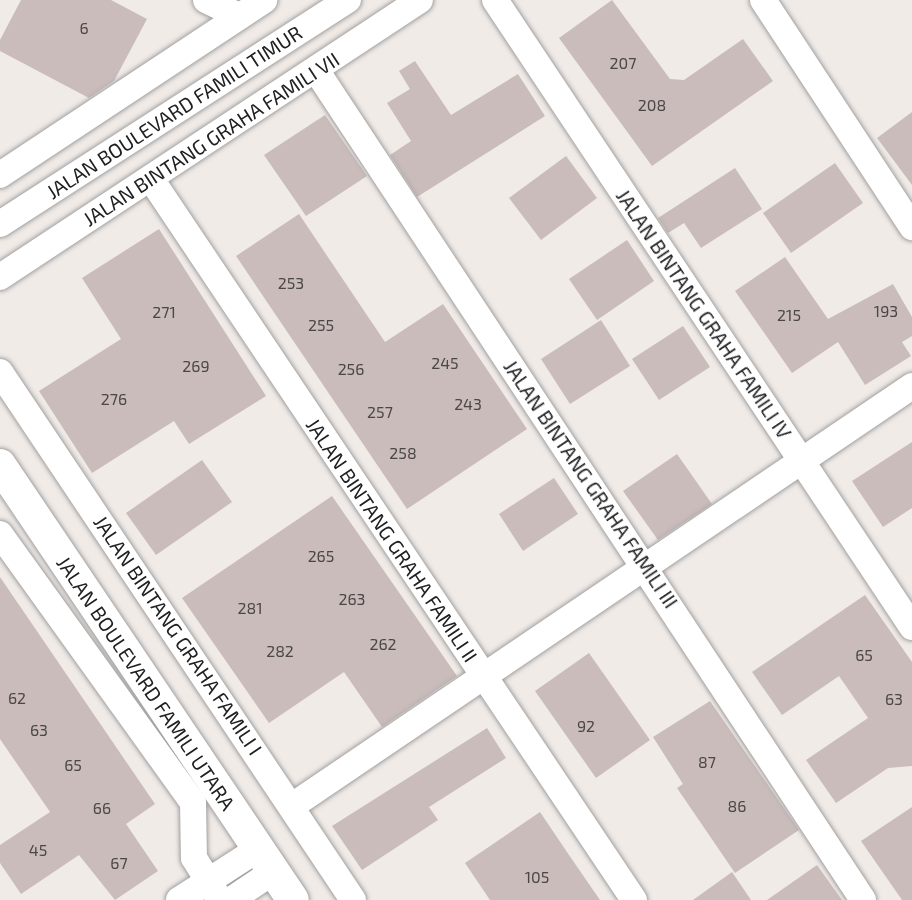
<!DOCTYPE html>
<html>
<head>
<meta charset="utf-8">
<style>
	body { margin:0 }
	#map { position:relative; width:912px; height:900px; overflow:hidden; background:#f1ebe7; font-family:"Exo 2",sans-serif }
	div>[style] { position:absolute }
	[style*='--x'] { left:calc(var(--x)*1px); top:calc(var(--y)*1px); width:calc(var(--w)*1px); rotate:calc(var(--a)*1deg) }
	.building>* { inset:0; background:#c9bcba }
	.roads { filter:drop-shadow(0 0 2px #a1a1a1) drop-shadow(0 0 2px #a1a1a1) }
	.minor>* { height:26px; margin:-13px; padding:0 13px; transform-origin:13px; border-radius:13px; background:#fff }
	.tertiary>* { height:32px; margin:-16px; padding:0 16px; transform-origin:16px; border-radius:16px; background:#fff }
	span { translate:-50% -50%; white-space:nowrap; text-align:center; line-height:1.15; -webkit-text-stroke:4.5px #fff; paint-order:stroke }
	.number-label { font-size:16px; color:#4a4746 }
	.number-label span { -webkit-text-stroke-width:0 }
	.street-label { font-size:20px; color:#202020 }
</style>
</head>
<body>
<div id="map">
	<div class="building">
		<i style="clip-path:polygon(21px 0,111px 0,147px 19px,114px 81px,89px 98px,0 51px,0 40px)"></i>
		<i style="clip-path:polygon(612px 0,670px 79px,684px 80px,743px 39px,773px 81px,652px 166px,559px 38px)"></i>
		<i style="clip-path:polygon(415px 61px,451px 115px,518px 74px,545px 116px,417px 197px,390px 155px,411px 141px,387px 103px,410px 89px,399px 71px)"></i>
		<i style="clip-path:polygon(912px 112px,912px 185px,877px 138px)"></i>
		<i style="clip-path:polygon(325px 115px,367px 176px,306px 216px,264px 155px)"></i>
		<i style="clip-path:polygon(566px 156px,597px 198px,541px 240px,509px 198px)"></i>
		<i style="clip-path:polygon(835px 163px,863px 203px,791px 253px,763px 213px)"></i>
		<i style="clip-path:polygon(735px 168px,762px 209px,701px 248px,684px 223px,668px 233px,658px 218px)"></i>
		<i style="clip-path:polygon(299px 214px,385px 342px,443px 304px,527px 429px,407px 509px,236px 256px)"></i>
		<i style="clip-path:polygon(159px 229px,266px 396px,189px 444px,174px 421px,92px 473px,39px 391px,121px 339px,82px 278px)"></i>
		<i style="clip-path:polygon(627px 240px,654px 281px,597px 320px,569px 279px)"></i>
		<i style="clip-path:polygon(785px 257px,828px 319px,893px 284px,912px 317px,912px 336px,902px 342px,911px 356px,865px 385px,838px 342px,792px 373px,735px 291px)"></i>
		<i style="clip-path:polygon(601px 320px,630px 366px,570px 404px,541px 359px)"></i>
		<i style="clip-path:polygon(683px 326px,710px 367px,659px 400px,632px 359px)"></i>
		<i style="clip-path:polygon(912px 442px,912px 508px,883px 527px,852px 481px)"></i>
		<i style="clip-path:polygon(677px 454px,712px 504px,658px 540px,623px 491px)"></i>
		<i style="clip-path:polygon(202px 460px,232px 502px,156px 555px,126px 513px)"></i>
		<i style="clip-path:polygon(554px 478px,578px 514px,523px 551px,499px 514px)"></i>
		<i style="clip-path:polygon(332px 496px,457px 676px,382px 727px,344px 672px,269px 723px,182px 598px)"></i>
		<i style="clip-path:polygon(0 577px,155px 804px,126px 824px,158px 871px,115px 900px,79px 855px,21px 894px,0 863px,0 845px,50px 812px,0 739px)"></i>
		<i style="clip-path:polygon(865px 595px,912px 662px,912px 766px,888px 768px,836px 803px,806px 760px,868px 718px,839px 676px,782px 715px,752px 672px)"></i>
		<i style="clip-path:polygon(589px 653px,650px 740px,596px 778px,535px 691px)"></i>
		<i style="clip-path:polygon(710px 701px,799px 830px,735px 873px,677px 788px,683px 784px,653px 737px)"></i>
		<i style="clip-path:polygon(487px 728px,506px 758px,429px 807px,438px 820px,362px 870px,332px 826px)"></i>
		<i style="clip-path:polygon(912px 807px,912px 900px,902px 900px,861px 841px)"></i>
		<i style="clip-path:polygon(540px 812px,569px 855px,600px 900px,490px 900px,465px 863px)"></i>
		<i style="clip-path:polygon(817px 865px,842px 900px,767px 900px)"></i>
		<i style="clip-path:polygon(732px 872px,751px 900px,693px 900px)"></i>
	</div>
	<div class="roads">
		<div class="minor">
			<i style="--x:206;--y:0;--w:37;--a:26"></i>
			<i style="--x:495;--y:0;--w:753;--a:56.37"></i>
			<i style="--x:763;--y:0;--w:272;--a:56.7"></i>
			<i style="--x:316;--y:70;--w:994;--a:56.61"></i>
			<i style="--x:0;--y:175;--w:317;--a:-33.5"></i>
			<i style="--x:151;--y:179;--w:868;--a:56.18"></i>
			<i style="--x:0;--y:224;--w:414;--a:-32.8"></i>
			<i style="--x:0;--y:277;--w:503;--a:-33.41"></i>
			<i style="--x:0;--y:372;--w:635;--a:56.23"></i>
			<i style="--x:0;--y:534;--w:331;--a:54.3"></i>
			<i style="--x:193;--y:803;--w:55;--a:89"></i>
			<i style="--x:194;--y:858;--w:49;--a:58.2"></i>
			<i style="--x:292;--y:806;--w:749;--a:-34.11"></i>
			<i style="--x:179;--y:900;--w:94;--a:-32.8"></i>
			<i style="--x:231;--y:900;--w:52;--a:-34"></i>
		</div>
		<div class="tertiary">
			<i style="--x:0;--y:465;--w:524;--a:56.04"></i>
		</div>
	</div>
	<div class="number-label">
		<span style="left:84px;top:28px">6</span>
		<span style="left:623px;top:63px">207</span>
		<span style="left:652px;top:105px">208</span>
		<span style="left:291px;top:283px">253</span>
		<span style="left:886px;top:311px">193</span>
		<span style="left:164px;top:312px">271</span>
		<span style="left:789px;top:315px">215</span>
		<span style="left:321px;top:325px">255</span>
		<span style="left:445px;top:363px">245</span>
		<span style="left:196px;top:366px">269</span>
		<span style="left:351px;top:369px">256</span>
		<span style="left:114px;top:399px">276</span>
		<span style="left:468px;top:404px">243</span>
		<span style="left:380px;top:412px">257</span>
		<span style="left:403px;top:453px">258</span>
		<span style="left:321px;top:556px">265</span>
		<span style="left:352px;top:599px">263</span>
		<span style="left:250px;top:608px">281</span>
		<span style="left:383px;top:644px">262</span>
		<span style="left:280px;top:651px">282</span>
		<span style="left:864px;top:655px">65</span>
		<span style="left:17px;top:698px">62</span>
		<span style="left:894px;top:699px">63</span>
		<span style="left:586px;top:726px">92</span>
		<span style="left:39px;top:730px">63</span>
		<span style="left:707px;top:762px">87</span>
		<span style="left:73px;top:765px">65</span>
		<span style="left:737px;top:806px">86</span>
		<span style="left:102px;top:808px">66</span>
		<span style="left:38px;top:850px">45</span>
		<span style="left:119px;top:863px">67</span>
		<span style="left:537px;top:877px">105</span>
	</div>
	<div class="street-label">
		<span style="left:174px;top:112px;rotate:-33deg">JALAN BOULEVARD FAMILI TIMUR</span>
		<span style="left:211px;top:139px;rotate:-33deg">JALAN BINTANG GRAHA FAMILI VII</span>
		<span style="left:704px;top:314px;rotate:56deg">JALAN BINTANG GRAHA FAMILI IV</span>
		<span style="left:591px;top:484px;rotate:56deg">JALAN BINTANG GRAHA FAMILI III</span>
		<span style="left:392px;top:540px;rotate:56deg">JALAN BINTANG GRAHA FAMILI II</span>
		<span style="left:178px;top:635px;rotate:56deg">JALAN BINTANG GRAHA FAMILI I</span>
		<span style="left:146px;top:683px;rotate:56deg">JALAN BOULEVARD FAMILI UTARA</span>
	</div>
</div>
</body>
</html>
